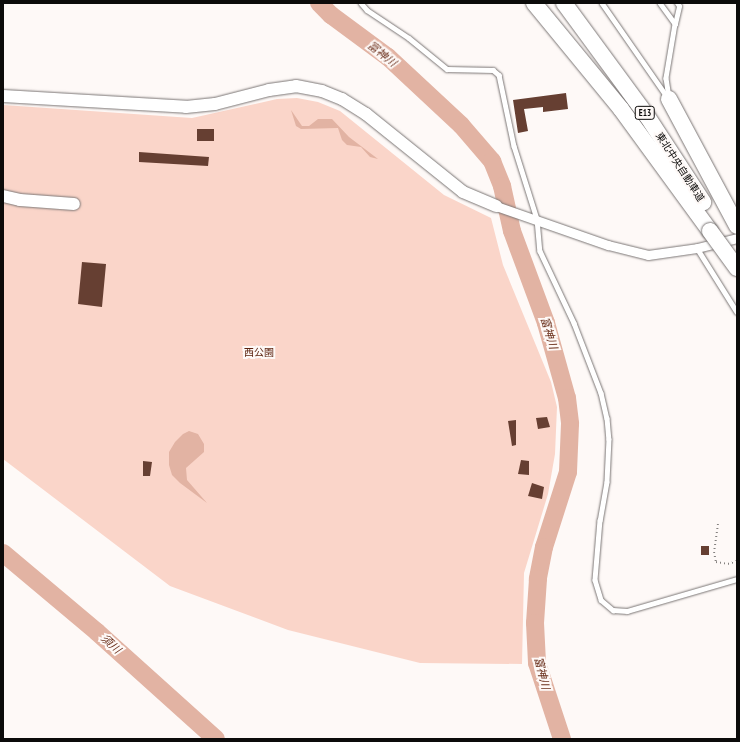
<!DOCTYPE html>
<html>
<head>
<meta charset="utf-8">
<style>
	body { margin:0 }
	#map { position:relative; width:740px; height:742px; overflow:hidden; background:#fef9f7; font-family:"PT Sans Narrow","Noto Sans JP",sans-serif }
	div>[style] { position:absolute }
	[style*='--x'] { left:calc(var(--x)*1px); top:calc(var(--y)*1px); width:calc(var(--w)*1px); rotate:calc(var(--a)*1deg) }
	.green>* { inset:0; background:#fad5c9 }
	.water>* { inset:0; background:#e2b3a3 }
	.river>* { height:18px; margin:-9px; padding:0 9px; transform-origin:9px; border-radius:9px; background:#e2b3a3 }
	.building>* { inset:0; background:#663f32 }
	.path>* { height:2px; margin-top:-1px; transform-origin:0; background:repeating-linear-gradient(90deg,#858280 0 1px,transparent 0 4px) }
	.roads { filter:drop-shadow(0 0 1px #7b7675) drop-shadow(0 0 1px #7b7675) }
	.lane>* { height:4.5px; margin:-2.25px; padding:0 2.25px; transform-origin:2.25px; border-radius:2.25px; background:#fff }
	.street>* { height:9px; margin:-4.5px; padding:0 4.5px; transform-origin:4.5px; border-radius:4.5px; background:#fff }
	.secondary>* { height:12px; margin:-6px; padding:0 6px; transform-origin:6px; border-radius:6px; background:#fff }
	.highway>* { height:16px; margin:-8px; padding:0 8px; transform-origin:8px; border-radius:8px; background:#fff }
	.bridges { filter:drop-shadow(0 0 1px #7b7675) drop-shadow(0 0 1px #7b7675) }
	.highway-bridge>* { height:16px; margin:-8px; padding:0 8px; transform-origin:8px; border-radius:8px; background:#fff }
	span { translate:-50% -50%; white-space:nowrap; text-align:center; line-height:1.15; -webkit-text-stroke:4px #fef9f7; paint-order:stroke }
	.shield-label span { padding:1px 3px; background:#fef9f7; border:1px solid; border-radius:3px; -webkit-text-stroke-width:0 }
	.shield-label { font-size:9px; color:#0c0b0a; font-weight:700 }
	.street-label { font-size:10px; color:#0c0b0a }
	.park-label { font-size:10px; color:#5c230f }
	.water-label { font-size:11px; color:#6a2f1b; font-style:italic }
	.frame { position:absolute; inset:0; border:4px solid #0c0b0a; pointer-events:none }
</style>
</head>
<body>
<div id="map">
	<div class="green">
		<i style="clip-path:polygon(297px 98px,318px 102px,340px 111px,444px 195px,491px 218px,503px 265px,551px 382px,557px 407px,555px 454px,548px 494px,524px 573px,522px 664px,420px 663px,288px 630px,170px 586px,3px 459px,3px 105px,192px 118px,277px 99px)"></i>
	</div>
	<div class="water">
		<i style="clip-path:polygon(291px 110px,302px 126px,309px 126px,318px 119px,332px 119px,349px 137px,378px 159px,370px 157px,361px 147px,347px 145px,342px 140px,338px 128px,301px 129px,296px 126px)"></i>
		<i style="clip-path:polygon(189px 431px,198px 434px,204px 444px,204px 452px,186px 468px,187px 480px,207px 503px,180px 483px,172px 475px,169px 465px,169px 452px,175px 442px,183px 434px)"></i>
	</div>
	<div class="river">
		<i style="--x:319;--y:3;--w:17;--a:45"></i>
		<i style="--x:331;--y:15;--w:71;--a:36.4"></i>
		<i style="--x:388;--y:57;--w:100;--a:43"></i>
		<i style="--x:461;--y:125;--w:48;--a:49.3"></i>
		<i style="--x:492;--y:161;--w:27;--a:68"></i>
		<i style="--x:502;--y:186;--w:46;--a:77.5"></i>
		<i style="--x:512;--y:231;--w:98;--a:69.7"></i>
		<i style="--x:546;--y:323;--w:78;--a:74.4"></i>
		<i style="--x:567;--y:398;--w:26;--a:83"></i>
		<i style="--x:570;--y:424;--w:48;--a:92.4"></i>
		<i style="--x:568;--y:472;--w:79;--a:107.7"></i>
		<i style="--x:544;--y:547;--w:33;--a:101"></i>
		<i style="--x:538;--y:579;--w:44;--a:93.9"></i>
		<i style="--x:535;--y:623;--w:40;--a:87.1"></i>
		<i style="--x:537;--y:663;--w:80;--a:71.8"></i>
		<i style="--x:3;--y:553;--w:123;--a:40"></i>
		<i style="--x:97;--y:632;--w:160;--a:42"></i>
	</div>
	<div class="building">
		<i style="clip-path:polygon(566px 93px,568px 109px,543px 112px,543px 107px,524px 109px,528px 131px,518px 133px,513px 100px)"></i>
		<i style="clip-path:polygon(197px 129px,214px 129px,214px 141px,197px 141px)"></i>
		<i style="clip-path:polygon(139px 152px,209px 157px,208px 166px,139px 162px)"></i>
		<i style="clip-path:polygon(82px 262px,106px 264px,102px 307px,78px 304px)"></i>
		<i style="clip-path:polygon(547px 417px,550px 427px,538px 429px,536px 418px)"></i>
		<i style="clip-path:polygon(516px 420px,516px 445px,512px 446px,508px 421px)"></i>
		<i style="clip-path:polygon(521px 460px,529px 461px,529px 475px,518px 474px)"></i>
		<i style="clip-path:polygon(143px 461px,152px 462px,150px 476px,143px 476px)"></i>
		<i style="clip-path:polygon(532px 483px,544px 487px,542px 499px,528px 496px)"></i>
		<i style="clip-path:polygon(701px 546px,709px 546px,709px 555px,701px 555px)"></i>
	</div>
	<div class="path">
		<i style="--x:718;--y:524;--w:28;--a:98"></i>
		<i style="--x:714;--y:552;--w:10;--a:79"></i>
		<i style="--x:716;--y:562;--w:12;--a:9"></i>
		<i style="--x:728;--y:564;--w:9;--a:-18"></i>
	</div>
	<div class="roads">
		<div class="lane">
			<i style="--x:361;--y:3;--w:9;--a:49"></i>
			<i style="--x:367;--y:10;--w:50;--a:33.7"></i>
			<i style="--x:409;--y:38;--w:49;--a:39.2"></i>
			<i style="--x:447;--y:69;--w:46;--a:1.2"></i>
			<i style="--x:493;--y:70;--w:8;--a:40"></i>
			<i style="--x:499;--y:75;--w:73;--a:78.1"></i>
			<i style="--x:514;--y:146;--w:77;--a:72.5"></i>
			<i style="--x:537;--y:219;--w:32;--a:85"></i>
			<i style="--x:540;--y:251;--w:80;--a:64.7"></i>
			<i style="--x:574;--y:323;--w:75;--a:68.9"></i>
			<i style="--x:601;--y:393;--w:26;--a:77"></i>
			<i style="--x:607;--y:418;--w:21;--a:85"></i>
			<i style="--x:609;--y:439;--w:43;--a:92.7"></i>
			<i style="--x:607;--y:482;--w:39;--a:100"></i>
			<i style="--x:600;--y:520;--w:60;--a:94.8"></i>
			<i style="--x:595;--y:580;--w:21;--a:73"></i>
			<i style="--x:601;--y:600;--w:16;--a:40"></i>
			<i style="--x:613;--y:610;--w:14;--a:4"></i>
			<i style="--x:627;--y:611;--w:115;--a:-16.2"></i>
			<i style="--x:602;--y:3;--w:116;--a:55.2"></i>
			<i style="--x:660;--y:3;--w:26;--a:54"></i>
			<i style="--x:675;--y:24;--w:55;--a:99.5"></i>
			<i style="--x:666;--y:78;--w:19;--a:81"></i>
			<i style="--x:675;--y:24;--w:18;--a:-77"></i>
			<i style="--x:679;--y:6;--w:4;--a:-124"></i>
			<i style="--x:697;--y:248;--w:75;--a:58"></i>
		</div>
		<div class="street">
			<i style="--x:496;--y:206;--w:119;--a:19.2"></i>
			<i style="--x:608;--y:245;--w:41;--a:14"></i>
			<i style="--x:648;--y:255;--w:49;--a:-8.1"></i>
			<i style="--x:697;--y:248;--w:41;--a:-14"></i>
		</div>
		<div class="secondary">
			<i style="--x:3;--y:96;--w:183;--a:3.4"></i>
			<i style="--x:186;--y:107;--w:29;--a:-6"></i>
			<i style="--x:215;--y:104;--w:56;--a:-14.5"></i>
			<i style="--x:269;--y:90;--w:27;--a:-8"></i>
			<i style="--x:296;--y:86;--w:26;--a:11"></i>
			<i style="--x:322;--y:91;--w:22;--a:22"></i>
			<i style="--x:342;--y:99;--w:28;--a:32"></i>
			<i style="--x:366;--y:114;--w:124;--a:38.8"></i>
			<i style="--x:463;--y:192;--w:36;--a:23"></i>
			<i style="--x:3;--y:196;--w:17;--a:13"></i>
			<i style="--x:20;--y:200;--w:54;--a:4.2"></i>
		</div>
		<div class="highway">
			<i style="--x:534;--y:3;--w:137;--a:50.6"></i>
			<i style="--x:621;--y:109;--w:151;--a:53.9"></i>
			<i style="--x:564;--y:3;--w:140;--a:53.7"></i>
			<i style="--x:647;--y:116;--w:103;--a:56.9"></i>
			<i style="--x:669;--y:99;--w:144;--a:61.8"></i>
		</div>
	</div>
	<div class="bridges">
		<div class="highway-bridge">
			<i style="--x:710;--y:231;--w:46;--a:53.9"></i>
		</div>
	</div>
	<div class="shield-label">
		<span style="left:645px;top:113px">E13</span>
	</div>
	<div class="street-label">
		<span style="left:680px;top:167px;rotate:57deg">東北中央自動車道</span>
	</div>
	<div class="park-label">
		<span style="left:259px;top:353px">西公園</span>
	</div>
	<div class="water-label">
		<span style="left:382px;top:54px;rotate:39deg">富神川</span>
		<span style="left:549px;top:333px;rotate:73deg">富神川</span>
		<span style="left:111px;top:644px;rotate:42deg">須川</span>
		<span style="left:542px;top:673px;rotate:76deg">富神川</span>
	</div>
	<div class="frame"></div>
</div>
</body>
</html>
